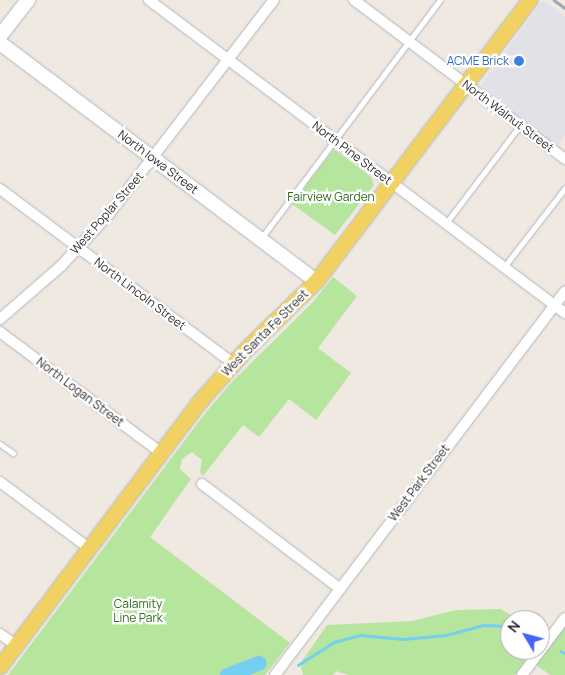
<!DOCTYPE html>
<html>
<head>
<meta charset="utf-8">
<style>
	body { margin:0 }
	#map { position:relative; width:565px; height:675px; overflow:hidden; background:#efe9e1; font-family:Manrope,sans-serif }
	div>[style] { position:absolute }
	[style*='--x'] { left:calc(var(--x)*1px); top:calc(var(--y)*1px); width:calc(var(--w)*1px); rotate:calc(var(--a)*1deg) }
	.industrial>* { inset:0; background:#e3e1e8 }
	.green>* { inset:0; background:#b6e59e }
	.stream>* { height:2.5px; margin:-1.25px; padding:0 1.25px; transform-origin:1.25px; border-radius:1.25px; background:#75cff0 }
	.river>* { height:15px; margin:-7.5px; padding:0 7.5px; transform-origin:7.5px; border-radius:7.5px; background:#75cff0 }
	.roads { filter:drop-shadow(0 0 1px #b4b7c1) drop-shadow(0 0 1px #b4b7c1) }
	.lane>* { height:5px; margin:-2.5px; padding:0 2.5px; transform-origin:2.5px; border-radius:2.5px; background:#fff }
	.street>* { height:10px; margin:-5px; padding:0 5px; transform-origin:5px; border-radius:5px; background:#fff }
	.secondary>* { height:14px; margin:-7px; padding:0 7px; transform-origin:7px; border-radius:7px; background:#fff }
	.primary>* { height:15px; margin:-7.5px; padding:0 7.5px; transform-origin:7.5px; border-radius:7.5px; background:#f2d163 }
	.rail>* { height:2.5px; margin:-1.25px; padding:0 1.25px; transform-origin:1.25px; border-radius:1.25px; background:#a3a6b8 }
	.dots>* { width:14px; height:14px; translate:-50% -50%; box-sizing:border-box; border:2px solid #fff; border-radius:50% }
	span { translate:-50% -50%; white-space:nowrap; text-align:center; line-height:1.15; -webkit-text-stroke:4.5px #fff; paint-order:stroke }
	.shop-label { font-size:12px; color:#366cbe }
	.right { translate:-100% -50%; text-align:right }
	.street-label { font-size:12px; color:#2e2e2e }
	.park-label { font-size:12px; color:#2c6e1b }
	.north { position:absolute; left:500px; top:610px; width:50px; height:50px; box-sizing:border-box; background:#fff; border:1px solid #ababab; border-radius:50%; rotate:307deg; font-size:14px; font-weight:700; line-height:20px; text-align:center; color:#2e2e2e }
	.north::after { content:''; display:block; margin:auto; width:18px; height:22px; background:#4264fb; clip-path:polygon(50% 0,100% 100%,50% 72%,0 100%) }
</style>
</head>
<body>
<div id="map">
	<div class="industrial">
		<i style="clip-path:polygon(543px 0,565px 16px,565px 136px,557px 147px,484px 93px,481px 85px)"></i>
	</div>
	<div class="green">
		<i style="clip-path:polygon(334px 149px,371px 177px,374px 185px,335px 235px,292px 204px)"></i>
		<i style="clip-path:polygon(333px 277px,357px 296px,318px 348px,351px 373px,316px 420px,289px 399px,259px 437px,243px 425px,203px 476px,200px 472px,202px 460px,192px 452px,182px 459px,180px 469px,191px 479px,150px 537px,290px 643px,265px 675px,8px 675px,203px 416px,230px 384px,311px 304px)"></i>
		<i style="clip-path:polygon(500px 609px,521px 620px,510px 620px,510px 650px,534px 650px,515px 675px,348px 675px,336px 671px,333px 675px,303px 675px,301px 668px,302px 661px,327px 625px,412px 621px,456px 610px)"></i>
		<i style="clip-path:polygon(565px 625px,565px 675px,550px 675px,535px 664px)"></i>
	</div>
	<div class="stream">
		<i style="--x:561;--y:651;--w:4;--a:27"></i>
		<i style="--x:298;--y:665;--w:43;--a:-32.6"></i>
		<i style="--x:334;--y:642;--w:27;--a:-15"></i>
		<i style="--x:360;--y:635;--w:43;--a:5.3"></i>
		<i style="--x:403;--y:639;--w:43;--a:-5.3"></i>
		<i style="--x:446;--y:635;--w:38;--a:-15"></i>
		<i style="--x:483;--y:625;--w:27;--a:2"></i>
	</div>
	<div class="river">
		<i style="--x:227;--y:675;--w:34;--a:-21"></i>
	</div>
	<div class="roads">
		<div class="lane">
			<i style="--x:446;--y:223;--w:123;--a:-52.9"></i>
			<i style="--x:262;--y:237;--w:296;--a:-53.1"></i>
			<i style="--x:504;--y:267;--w:100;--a:-52.3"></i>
			<i style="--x:0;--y:444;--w:16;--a:35"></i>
		</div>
		<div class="street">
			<i style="--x:149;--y:0;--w:521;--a:36.96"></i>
			<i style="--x:354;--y:0;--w:264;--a:37"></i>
			<i style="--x:0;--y:189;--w:291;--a:36.8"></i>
			<i style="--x:0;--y:319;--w:81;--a:-41"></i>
			<i style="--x:61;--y:266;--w:71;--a:-47.3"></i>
			<i style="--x:109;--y:214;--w:270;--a:-52.4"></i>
			<i style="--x:0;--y:332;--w:200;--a:36.9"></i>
			<i style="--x:0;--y:482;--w:111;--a:36.6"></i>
			<i style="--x:202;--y:484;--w:172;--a:37.2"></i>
			<i style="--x:0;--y:634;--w:19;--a:35"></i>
			<i style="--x:275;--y:675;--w:481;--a:-52.9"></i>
			<i style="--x:522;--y:675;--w:71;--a:-53"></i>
		</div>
		<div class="secondary">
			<i style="--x:0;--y:36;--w:46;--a:-52.1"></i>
			<i style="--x:0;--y:43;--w:396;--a:37"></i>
		</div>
		<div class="primary">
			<i style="--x:0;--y:666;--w:329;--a:-53"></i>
			<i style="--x:198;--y:403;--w:72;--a:-48.4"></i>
			<i style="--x:246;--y:349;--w:98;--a:-44.2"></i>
			<i style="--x:316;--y:281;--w:353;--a:-52.8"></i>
		</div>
	</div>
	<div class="rail">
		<i style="--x:554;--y:0;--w:14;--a:36"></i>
	</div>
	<div class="dots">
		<i style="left:519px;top:61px;background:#3f7fe0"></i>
	</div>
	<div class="shop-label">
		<span class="right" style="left:509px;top:61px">ACME Brick</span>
	</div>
	<div class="street-label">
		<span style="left:508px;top:116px;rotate:37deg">North Walnut Street</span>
		<span style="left:352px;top:153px;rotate:37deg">North Pine Street</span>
		<span style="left:158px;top:162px;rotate:37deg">North Iowa Street</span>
		<span style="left:107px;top:213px;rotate:-49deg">West Poplar Street</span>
		<span style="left:140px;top:294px;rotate:37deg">North Lincoln Street</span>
		<span style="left:265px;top:333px;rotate:-45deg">West Santa Fe Street</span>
		<span style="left:80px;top:392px;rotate:37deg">North Logan Street</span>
		<span style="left:419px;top:483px;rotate:-53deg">West Park Street</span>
	</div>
	<div class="park-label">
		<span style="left:331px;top:197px">Fairview Garden</span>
		<span style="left:138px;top:611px">Calamity<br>Line Park</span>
	</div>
	<div class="north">N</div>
</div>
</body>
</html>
